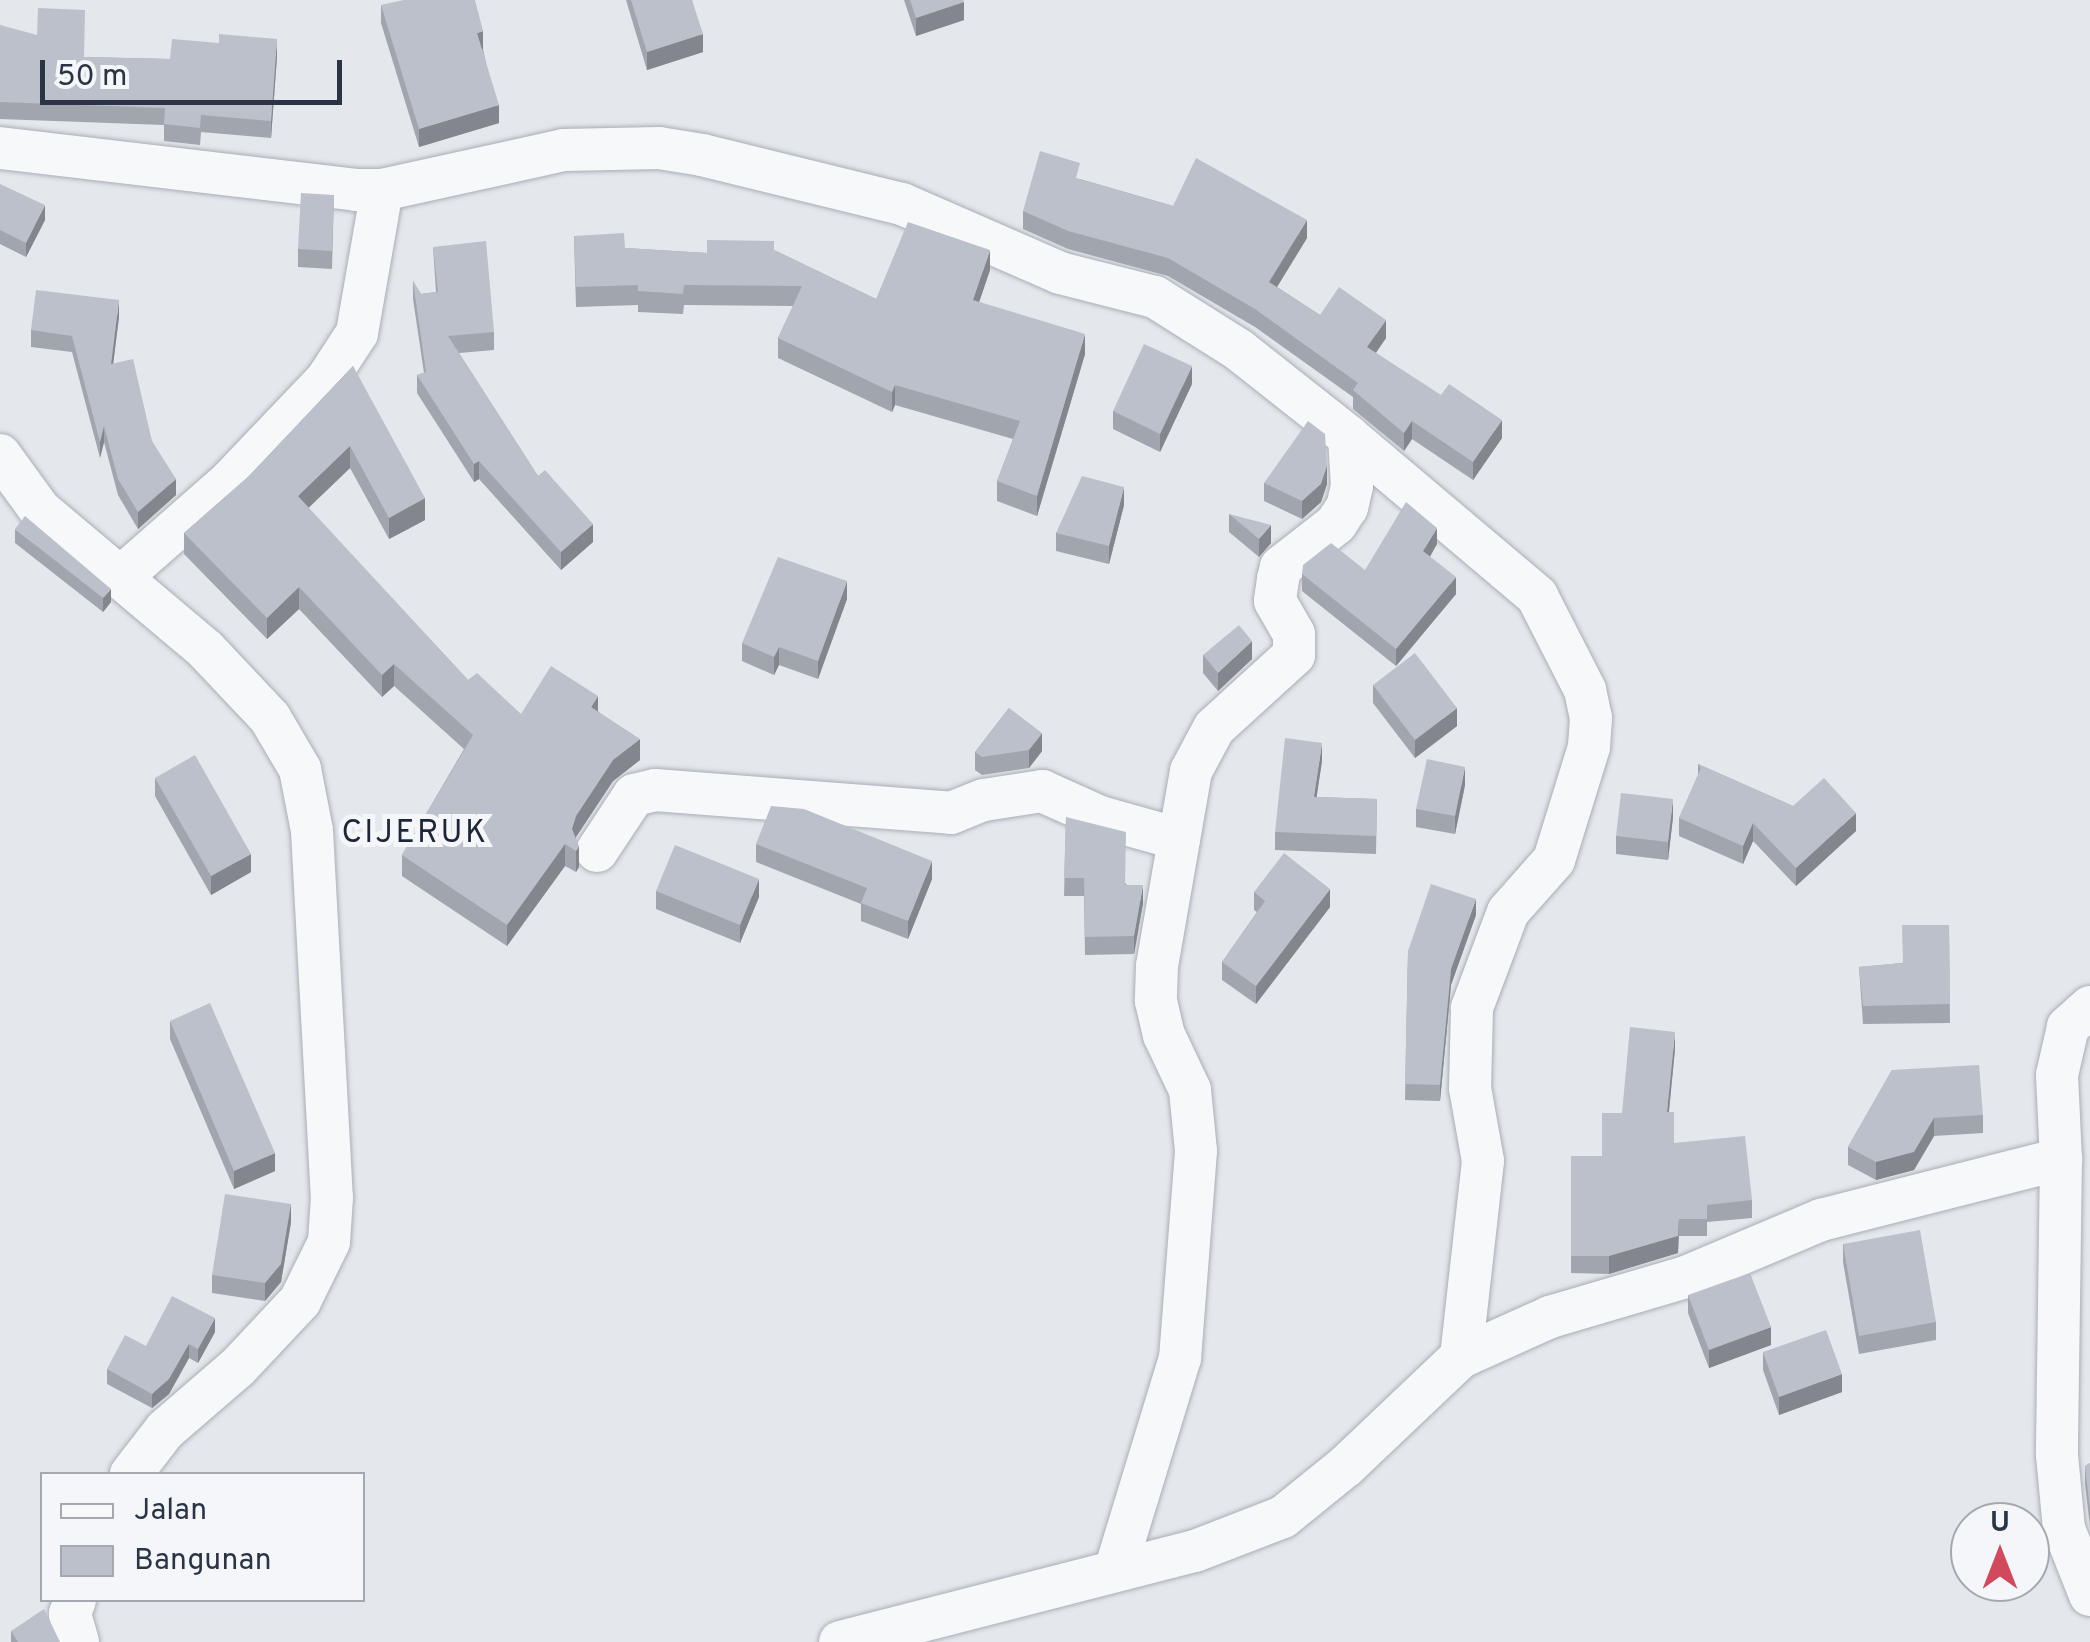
<!DOCTYPE html>
<html>
<head>
<meta charset="utf-8">
<style>
	body { margin:0 }
	#map { position:relative; width:2090px; height:1642px; overflow:hidden; background:#e4e7ec; font-family:Overpass,sans-serif }
	div>[style] { position:absolute }
	[style*='--x'] { left:calc(var(--x)*1px); top:calc(var(--y)*1px); width:calc(var(--w)*1px); rotate:calc(var(--a)*1deg) }
	.roads { filter:drop-shadow(0 0 2px #a9aeb7) drop-shadow(0 0 2px #a9aeb7) }
	.minor>* { height:42px; margin:-21px; padding:0 21px; transform-origin:21px; border-radius:21px; background:#f7f8fa }
	.wall>* { inset:0; background:#a1a5ae }
	.shaded-wall>* { inset:0; background:#83868d }
	.building>* { inset:0; background:#bbc0ca }
	span { translate:-50% -50%; white-space:nowrap; text-align:center; line-height:1.15; -webkit-text-stroke:10px #f4f6f9; paint-order:stroke }
	.quarter-label { font-size:32px; color:#1d2536; letter-spacing:2.5px }
	.legend { position:absolute; left:40px; top:1472px; width:325px; height:130px; box-sizing:border-box; background:#f4f6f9; border:2px solid #a4a8b1; margin:0; padding:12px 18px; list-style:none; font-size:30px; color:#2b3445 }
	.legend li { display:flex; align-items:center; gap:20px; height:50px }
	.legend b { width:50px; border:2px solid #a4a8b1 }
	.north { position:absolute; left:1950px; top:1502px; width:100px; height:100px; box-sizing:border-box; background:#f4f6f9; border:2px solid #a4a8b1; border-radius:50%; rotate:0deg; font-size:28px; font-weight:700; line-height:40px; text-align:center; color:#2b3445 }
	.north::after { content:''; display:block; margin:auto; width:35px; height:45px; background:#d1495b; clip-path:polygon(50% 0,100% 100%,50% 72%,0 100%) }
	.scale { position:absolute; left:40px; top:60px; width:302px; height:45px; box-sizing:border-box; border:5px solid #2b3445; border-top:0; padding-left:12px; font-size:30px; line-height:35px; white-space:nowrap; color:#2b3445; -webkit-text-stroke:8px #f4f6f9; paint-order:stroke }
</style>
</head>
<body>
<div id="map">
	<div class="roads">
		<div class="minor">
			<i style="--x:0;--y:148;--w:358;--a:6.7"></i>
			<i style="--x:356;--y:190;--w:26;--a:0"></i>
			<i style="--x:382;--y:190;--w:186;--a:-12.4"></i>
			<i style="--x:564;--y:150;--w:95;--a:-1.2"></i>
			<i style="--x:659;--y:148;--w:44;--a:9.2"></i>
			<i style="--x:702;--y:155;--w:206;--a:13.8"></i>
			<i style="--x:902;--y:204;--w:172;--a:23.6"></i>
			<i style="--x:1060;--y:273;--w:98;--a:14.2"></i>
			<i style="--x:1155;--y:297;--w:99;--a:32.2"></i>
			<i style="--x:1239;--y:350;--w:140;--a:38.3"></i>
			<i style="--x:1349;--y:437;--w:49;--a:86.5"></i>
			<i style="--x:1352;--y:486;--w:22;--a:103"></i>
			<i style="--x:1347;--y:507;--w:20;--a:123"></i>
			<i style="--x:1336;--y:524;--w:70;--a:142"></i>
			<i style="--x:1281;--y:567;--w:12;--a:104"></i>
			<i style="--x:1278;--y:579;--w:22;--a:98"></i>
			<i style="--x:1275;--y:601;--w:38;--a:60"></i>
			<i style="--x:1294;--y:634;--w:21;--a:90"></i>
			<i style="--x:1294;--y:655;--w:108;--a:137.6"></i>
			<i style="--x:1214;--y:728;--w:49;--a:118.1"></i>
			<i style="--x:1191;--y:771;--w:198;--a:99.9"></i>
			<i style="--x:1157;--y:966;--w:35;--a:92"></i>
			<i style="--x:1156;--y:1001;--w:35;--a:77"></i>
			<i style="--x:1164;--y:1035;--w:61;--a:64.7"></i>
			<i style="--x:1190;--y:1090;--w:61;--a:84.4"></i>
			<i style="--x:1196;--y:1151;--w:208;--a:94.4"></i>
			<i style="--x:1180;--y:1358;--w:222;--a:107"></i>
			<i style="--x:1349;--y:437;--w:246;--a:40.2"></i>
			<i style="--x:1537;--y:596;--w:106;--a:62.9"></i>
			<i style="--x:1585;--y:690;--w:29;--a:78"></i>
			<i style="--x:1591;--y:718;--w:29;--a:94"></i>
			<i style="--x:1589;--y:747;--w:118;--a:107.2"></i>
			<i style="--x:1554;--y:860;--w:69;--a:131.5"></i>
			<i style="--x:1508;--y:912;--w:103;--a:110.6"></i>
			<i style="--x:1472;--y:1008;--w:80;--a:91.4"></i>
			<i style="--x:1470;--y:1088;--w:74;--a:79.9"></i>
			<i style="--x:1483;--y:1161;--w:197;--a:96.4"></i>
			<i style="--x:0;--y:455;--w:68;--a:54"></i>
			<i style="--x:40;--y:510;--w:217;--a:40.1"></i>
			<i style="--x:206;--y:650;--w:93;--a:46.7"></i>
			<i style="--x:270;--y:718;--w:59;--a:59.5"></i>
			<i style="--x:300;--y:769;--w:63;--a:79"></i>
			<i style="--x:312;--y:831;--w:367;--a:86.9"></i>
			<i style="--x:332;--y:1197;--w:45;--a:93.8"></i>
			<i style="--x:329;--y:1242;--w:66;--a:116.2"></i>
			<i style="--x:300;--y:1301;--w:91;--a:133.2"></i>
			<i style="--x:238;--y:1367;--w:96;--a:139.2"></i>
			<i style="--x:165;--y:1430;--w:56;--a:127.7"></i>
			<i style="--x:122;--y:576;--w:144;--a:-41.3"></i>
			<i style="--x:230;--y:481;--w:141;--a:-46.4"></i>
			<i style="--x:327;--y:379;--w:55;--a:-56.9"></i>
			<i style="--x:357;--y:333;--w:145;--a:-80.1"></i>
			<i style="--x:597;--y:851;--w:67;--a:-56.5"></i>
			<i style="--x:634;--y:795;--w:22;--a:-13"></i>
			<i style="--x:655;--y:790;--w:297;--a:4.4"></i>
			<i style="--x:951;--y:813;--w:35;--a:-22"></i>
			<i style="--x:984;--y:800;--w:59;--a:-8.8"></i>
			<i style="--x:1042;--y:791;--w:64;--a:24.1"></i>
			<i style="--x:1100;--y:817;--w:82;--a:15.6"></i>
			<i style="--x:2090;--y:1007;--w:30;--a:138"></i>
			<i style="--x:2068;--y:1027;--w:49;--a:102.9"></i>
			<i style="--x:2057;--y:1075;--w:84;--a:87.3"></i>
			<i style="--x:2061;--y:1159;--w:296;--a:90.8"></i>
			<i style="--x:2057;--y:1455;--w:74;--a:84.6"></i>
			<i style="--x:2064;--y:1529;--w:71;--a:68.5"></i>
			<i style="--x:75;--y:1600;--w:15;--a:110"></i>
			<i style="--x:70;--y:1614;--w:29;--a:74"></i>
			<i style="--x:840;--y:1642;--w:366;--a:-14.4"></i>
			<i style="--x:1195;--y:1551;--w:94;--a:-21.1"></i>
			<i style="--x:1283;--y:1517;--w:81;--a:-39"></i>
			<i style="--x:1346;--y:1466;--w:158;--a:-43.5"></i>
			<i style="--x:1461;--y:1357;--w:98;--a:-24.2"></i>
			<i style="--x:1550;--y:1317;--w:142;--a:-16.4"></i>
			<i style="--x:1686;--y:1277;--w:147;--a:-22.9"></i>
			<i style="--x:1821;--y:1220;--w:248;--a:-14.3"></i>
		</div>
	</div>
	<div class="wall">
		<i style="clip-path:polygon(626px 0,692px 0,703px 52px,647px 70px)"></i>
		<i style="clip-path:polygon(904px 0,963px 0,964px 20px,916px 36px)"></i>
		<i style="clip-path:polygon(381px 5px,483px 49px,499px 123px,419px 147px,381px 23px)"></i>
		<i style="clip-path:polygon(0 25px,84px 57px,170px 59px,277px 56px,271px 138px,201px 132px,200px 145px,164px 141px,164px 125px,0 119px)"></i>
		<i style="clip-path:polygon(1080px 179px,1173px 206px,1307px 238px,1277px 287px,1320px 315px,1386px 338px,1376px 353px,1502px 438px,1473px 480px,1412px 439px,1404px 451px,1353px 409px,1353px 397px,1255px 327px,1168px 276px,1068px 249px,1023px 229px,1023px 211px)"></i>
		<i style="clip-path:polygon(0 184px,45px 220px,26px 257px,0 244px)"></i>
		<i style="clip-path:polygon(334px 195px,332px 269px,298px 267px,298px 249px)"></i>
		<i style="clip-path:polygon(574px 236px,625px 248px,707px 253px,774px 250px,876px 299px,990px 270px,979px 302px,1085px 354px,1037px 516px,997px 501px,997px 481px,1013px 439px,895px 405px,892px 412px,778px 358px,778px 338px,793px 306px,684px 305px,683px 314px,638px 312px,638px 305px,576px 307px)"></i>
		<i style="clip-path:polygon(433px 247px,494px 332px,494px 350px,459px 353px,538px 476px,593px 542px,561px 570px,479px 479px,474px 482px,417px 393px,417px 375px,424px 373px,413px 299px,413px 281px,421px 294px,436px 292px)"></i>
		<i style="clip-path:polygon(119px 317px,113px 364px,152px 441px,176px 495px,138px 529px,118px 495px,104px 442px,100px 458px,72px 352px,31px 347px,31px 330px)"></i>
		<i style="clip-path:polygon(353px 366px,425px 520px,389px 539px,350px 468px,308px 508px,468px 680px,521px 714px,598px 711px,640px 760px,613px 781px,576px 837px,579px 867px,576px 872px,565px 866px,507px 946px,402px 876px,402px 855px,464px 749px,394px 686px,382px 697px,299px 609px,267px 639px,184px 554px,184px 533px,248px 477px)"></i>
		<i style="clip-path:polygon(1192px 384px,1160px 452px,1113px 429px,1113px 411px)"></i>
		<i style="clip-path:polygon(1264px 483px,1327px 484px,1321px 502px,1302px 519px,1264px 501px)"></i>
		<i style="clip-path:polygon(1124px 505px,1109px 564px,1056px 551px,1056px 533px)"></i>
		<i style="clip-path:polygon(1229px 514px,1271px 543px,1259px 557px,1229px 532px)"></i>
		<i style="clip-path:polygon(15px 529px,111px 602px,103px 612px,15px 543px)"></i>
		<i style="clip-path:polygon(1437px 544px,1430px 557px,1456px 594px,1396px 666px,1302px 591px,1302px 574px,1365px 570px)"></i>
		<i style="clip-path:polygon(847px 599px,818px 679px,779px 665px,774px 675px,742px 661px,742px 643px)"></i>
		<i style="clip-path:polygon(1203px 655px,1252px 659px,1218px 691px,1203px 673px)"></i>
		<i style="clip-path:polygon(1373px 685px,1457px 726px,1415px 758px,1373px 703px)"></i>
		<i style="clip-path:polygon(1009px 708px,1042px 751px,1029px 768px,982px 775px,975px 770px,975px 752px)"></i>
		<i style="clip-path:polygon(1322px 761px,1316px 797px,1377px 799px,1376px 854px,1275px 850px,1275px 832px)"></i>
		<i style="clip-path:polygon(1698px 764px,1793px 806px,1856px 831px,1796px 886px,1753px 841px,1743px 864px,1679px 836px,1679px 818px,1698px 775px)"></i>
		<i style="clip-path:polygon(155px 778px,251px 872px,211px 895px,155px 796px)"></i>
		<i style="clip-path:polygon(1465px 785px,1455px 834px,1416px 827px,1416px 809px)"></i>
		<i style="clip-path:polygon(1066px 817px,1143px 903px,1134px 954px,1085px 955px,1084px 896px,1064px 896px)"></i>
		<i style="clip-path:polygon(1673px 817px,1668px 860px,1616px 854px,1616px 836px)"></i>
		<i style="clip-path:polygon(756px 844px,932px 879px,908px 939px,861px 921px,861px 904px,756px 862px)"></i>
		<i style="clip-path:polygon(656px 891px,759px 897px,740px 943px,656px 909px)"></i>
		<i style="clip-path:polygon(1254px 892px,1330px 907px,1256px 1004px,1222px 980px,1222px 962px,1257px 912px,1254px 910px)"></i>
		<i style="clip-path:polygon(1476px 915px,1451px 985px,1440px 1101px,1405px 1100px,1408px 951px)"></i>
		<i style="clip-path:polygon(1949px 925px,1950px 1023px,1863px 1024px,1859px 967px,1902px 963px)"></i>
		<i style="clip-path:polygon(170px 1021px,275px 1171px,234px 1189px,170px 1039px)"></i>
		<i style="clip-path:polygon(1675px 1049px,1669px 1112px,1674px 1143px,1752px 1200px,1752px 1218px,1707px 1222px,1707px 1236px,1679px 1236px,1678px 1253px,1609px 1274px,1571px 1273px,1571px 1156px,1602px 1156px,1622px 1113px)"></i>
		<i style="clip-path:polygon(1892px 1070px,1983px 1115px,1983px 1133px,1934px 1136px,1914px 1170px,1876px 1180px,1848px 1165px,1848px 1147px)"></i>
		<i style="clip-path:polygon(291px 1222px,281px 1282px,265px 1301px,212px 1293px,212px 1275px)"></i>
		<i style="clip-path:polygon(1843px 1244px,1936px 1322px,1936px 1340px,1859px 1354px,1843px 1262px)"></i>
		<i style="clip-path:polygon(1688px 1295px,1771px 1345px,1709px 1368px,1688px 1313px)"></i>
		<i style="clip-path:polygon(215px 1332px,198px 1363px,189px 1358px,169px 1394px,152px 1408px,107px 1384px,107px 1369px)"></i>
		<i style="clip-path:polygon(1763px 1352px,1842px 1392px,1779px 1415px,1763px 1370px)"></i>
		<i style="clip-path:polygon(2090px 1463px,2090px 1527px,2085px 1484px,2085px 1466px)"></i>
		<i style="clip-path:polygon(11px 1631px,60px 1642px,11px 1642px)"></i>
	</div>
	<div class="shaded-wall">
		<i style="clip-path:polygon(964px 2px,964px 20px,916px 36px,916px 18px)"></i>
		<i style="clip-path:polygon(483px 31px,483px 49px,477px 51px,477px 33px)"></i>
		<i style="clip-path:polygon(703px 34px,703px 52px,647px 70px,647px 52px)"></i>
		<i style="clip-path:polygon(277px 39px,277px 56px,271px 138px,271px 121px)"></i>
		<i style="clip-path:polygon(499px 105px,499px 123px,419px 147px,419px 129px)"></i>
		<i style="clip-path:polygon(45px 205px,45px 220px,26px 257px,26px 243px)"></i>
		<i style="clip-path:polygon(1307px 220px,1307px 238px,1269px 300px,1269px 282px)"></i>
		<i style="clip-path:polygon(990px 250px,990px 270px,973px 320px,973px 300px)"></i>
		<i style="clip-path:polygon(119px 300px,119px 317px,111px 381px,111px 364px)"></i>
		<i style="clip-path:polygon(1386px 320px,1386px 338px,1367px 365px,1367px 347px)"></i>
		<i style="clip-path:polygon(1085px 334px,1085px 354px,1037px 516px,1037px 496px)"></i>
		<i style="clip-path:polygon(1192px 366px,1192px 384px,1160px 452px,1160px 434px)"></i>
		<i style="clip-path:polygon(895px 385px,895px 405px,892px 412px,892px 392px)"></i>
		<i style="clip-path:polygon(1502px 420px,1502px 438px,1473px 480px,1473px 462px)"></i>
		<i style="clip-path:polygon(1412px 421px,1412px 439px,1404px 451px,1404px 433px)"></i>
		<i style="clip-path:polygon(104px 426px,104px 442px,100px 458px,100px 442px)"></i>
		<i style="clip-path:polygon(350px 446px,350px 468px,298px 518px,298px 496px)"></i>
		<i style="clip-path:polygon(479px 461px,479px 479px,474px 482px,474px 464px)"></i>
		<i style="clip-path:polygon(1327px 466px,1327px 484px,1321px 502px,1302px 519px,1302px 501px)"></i>
		<i style="clip-path:polygon(176px 479px,176px 495px,138px 529px,138px 512px)"></i>
		<i style="clip-path:polygon(1124px 487px,1124px 505px,1109px 564px,1109px 546px)"></i>
		<i style="clip-path:polygon(425px 498px,425px 520px,389px 539px,389px 518px)"></i>
		<i style="clip-path:polygon(593px 524px,593px 542px,561px 570px,561px 552px)"></i>
		<i style="clip-path:polygon(1271px 525px,1271px 543px,1259px 557px,1259px 539px)"></i>
		<i style="clip-path:polygon(1437px 528px,1437px 544px,1423px 568px,1423px 551px)"></i>
		<i style="clip-path:polygon(1456px 577px,1456px 594px,1396px 666px,1396px 649px)"></i>
		<i style="clip-path:polygon(847px 581px,847px 599px,818px 679px,818px 661px)"></i>
		<i style="clip-path:polygon(299px 587px,299px 609px,267px 639px,267px 618px)"></i>
		<i style="clip-path:polygon(111px 589px,111px 602px,103px 612px,103px 598px)"></i>
		<i style="clip-path:polygon(1252px 641px,1252px 659px,1218px 691px,1218px 673px)"></i>
		<i style="clip-path:polygon(779px 647px,779px 665px,774px 675px,774px 657px)"></i>
		<i style="clip-path:polygon(394px 664px,394px 686px,382px 697px,382px 675px)"></i>
		<i style="clip-path:polygon(598px 696px,598px 718px,591px 707px)"></i>
		<i style="clip-path:polygon(1457px 708px,1457px 726px,1415px 758px,1415px 740px)"></i>
		<i style="clip-path:polygon(1042px 733px,1042px 751px,1029px 768px,1029px 750px)"></i>
		<i style="clip-path:polygon(640px 739px,640px 760px,613px 781px,576px 837px,572px 850px,572px 829px,576px 816px,613px 760px)"></i>
		<i style="clip-path:polygon(1322px 743px,1322px 761px,1314px 815px,1314px 797px)"></i>
		<i style="clip-path:polygon(1465px 767px,1465px 785px,1455px 834px,1455px 816px)"></i>
		<i style="clip-path:polygon(1673px 799px,1673px 817px,1668px 860px,1668px 842px)"></i>
		<i style="clip-path:polygon(1856px 813px,1856px 831px,1796px 886px,1796px 868px)"></i>
		<i style="clip-path:polygon(1753px 823px,1753px 841px,1743px 864px,1743px 846px)"></i>
		<i style="clip-path:polygon(565px 844px,565px 866px,507px 946px,507px 925px)"></i>
		<i style="clip-path:polygon(579px 846px,579px 867px,576px 872px,576px 851px)"></i>
		<i style="clip-path:polygon(251px 854px,251px 872px,211px 895px,211px 876px)"></i>
		<i style="clip-path:polygon(932px 861px,932px 879px,908px 939px,908px 921px)"></i>
		<i style="clip-path:polygon(759px 879px,759px 897px,740px 943px,740px 925px)"></i>
		<i style="clip-path:polygon(1143px 885px,1143px 903px,1134px 954px,1134px 936px)"></i>
		<i style="clip-path:polygon(1330px 889px,1330px 907px,1256px 1004px,1256px 986px)"></i>
		<i style="clip-path:polygon(1476px 899px,1476px 915px,1451px 985px,1440px 1101px,1440px 1085px,1451px 969px)"></i>
		<i style="clip-path:polygon(1675px 1032px,1675px 1049px,1667px 1130px,1667px 1112px)"></i>
		<i style="clip-path:polygon(1934px 1118px,1934px 1136px,1914px 1170px,1876px 1180px,1876px 1162px)"></i>
		<i style="clip-path:polygon(275px 1153px,275px 1171px,234px 1189px,234px 1171px)"></i>
		<i style="clip-path:polygon(291px 1204px,291px 1222px,281px 1282px,265px 1301px,265px 1283px)"></i>
		<i style="clip-path:polygon(1679px 1219px,1678px 1253px,1609px 1274px,1609px 1256px)"></i>
		<i style="clip-path:polygon(215px 1318px,215px 1332px,198px 1363px,198px 1349px)"></i>
		<i style="clip-path:polygon(1771px 1327px,1771px 1345px,1709px 1368px,1709px 1350px)"></i>
		<i style="clip-path:polygon(189px 1344px,189px 1358px,169px 1394px,152px 1408px,152px 1394px)"></i>
		<i style="clip-path:polygon(1842px 1374px,1842px 1392px,1779px 1415px,1779px 1397px)"></i>
	</div>
	<div class="building">
		<i style="clip-path:polygon(404px 0,475px 0,483px 31px,477px 33px,499px 105px,419px 129px,381px 5px)"></i>
		<i style="clip-path:polygon(631px 0,692px 0,703px 34px,647px 52px)"></i>
		<i style="clip-path:polygon(910px 0,963px 0,964px 2px,916px 18px)"></i>
		<i style="clip-path:polygon(38px 8px,85px 10px,84px 57px,170px 59px,172px 39px,219px 43px,219px 34px,277px 39px,271px 121px,201px 115px,200px 128px,164px 124px,165px 108px,0 102px,0 25px,37px 35px)"></i>
		<i style="clip-path:polygon(1040px 151px,1080px 163px,1076px 178px,1173px 206px,1196px 158px,1307px 220px,1269px 282px,1320px 315px,1339px 287px,1386px 320px,1367px 347px,1441px 395px,1449px 384px,1502px 420px,1473px 462px,1412px 421px,1404px 433px,1353px 390px,1358px 383px,1255px 309px,1168px 258px,1068px 231px,1023px 211px)"></i>
		<i style="clip-path:polygon(0 184px,45px 205px,26px 243px,0 230px)"></i>
		<i style="clip-path:polygon(301px 193px,334px 195px,332px 251px,298px 249px)"></i>
		<i style="clip-path:polygon(908px 222px,990px 250px,973px 300px,1085px 334px,1037px 496px,997px 481px,1020px 421px,895px 385px,892px 392px,778px 338px,802px 286px,684px 285px,683px 294px,638px 291px,638px 285px,576px 287px,574px 236px,624px 233px,625px 248px,707px 253px,707px 240px,774px 241px,774px 250px,876px 299px)"></i>
		<i style="clip-path:polygon(486px 241px,494px 332px,448px 336px,538px 476px,545px 470px,593px 524px,561px 552px,479px 461px,474px 464px,417px 375px,426px 372px,413px 281px,421px 294px,438px 292px,433px 247px)"></i>
		<i style="clip-path:polygon(36px 290px,119px 300px,111px 364px,133px 359px,152px 441px,176px 479px,138px 512px,118px 479px,104px 426px,100px 442px,72px 336px,31px 330px)"></i>
		<i style="clip-path:polygon(1144px 344px,1192px 366px,1160px 434px,1113px 411px)"></i>
		<i style="clip-path:polygon(353px 366px,425px 498px,389px 518px,350px 446px,298px 496px,468px 680px,477px 673px,521px 714px,551px 666px,598px 696px,591px 707px,640px 739px,613px 760px,576px 816px,572px 829px,579px 846px,576px 851px,565px 844px,507px 925px,402px 855px,473px 735px,394px 664px,382px 675px,299px 587px,267px 618px,184px 533px,248px 477px)"></i>
		<i style="clip-path:polygon(1308px 421px,1325px 434px,1327px 466px,1321px 484px,1302px 501px,1264px 483px)"></i>
		<i style="clip-path:polygon(1082px 476px,1124px 487px,1109px 546px,1056px 533px)"></i>
		<i style="clip-path:polygon(1406px 502px,1437px 528px,1423px 551px,1456px 577px,1396px 649px,1302px 574px,1303px 565px,1331px 543px,1365px 570px)"></i>
		<i style="clip-path:polygon(1229px 514px,1271px 525px,1259px 539px)"></i>
		<i style="clip-path:polygon(25px 516px,111px 589px,103px 598px,15px 529px)"></i>
		<i style="clip-path:polygon(778px 557px,847px 581px,818px 661px,779px 647px,774px 657px,742px 643px)"></i>
		<i style="clip-path:polygon(1239px 625px,1252px 641px,1218px 673px,1203px 655px)"></i>
		<i style="clip-path:polygon(1415px 653px,1457px 708px,1415px 740px,1373px 685px)"></i>
		<i style="clip-path:polygon(1009px 708px,1042px 733px,1029px 750px,982px 757px,975px 752px)"></i>
		<i style="clip-path:polygon(1285px 738px,1322px 743px,1314px 797px,1377px 799px,1376px 836px,1275px 832px)"></i>
		<i style="clip-path:polygon(195px 755px,251px 854px,211px 876px,155px 778px)"></i>
		<i style="clip-path:polygon(1427px 759px,1465px 767px,1455px 816px,1416px 809px)"></i>
		<i style="clip-path:polygon(1698px 764px,1793px 806px,1824px 778px,1856px 813px,1796px 868px,1753px 823px,1743px 846px,1679px 818px,1701px 768px)"></i>
		<i style="clip-path:polygon(1621px 793px,1673px 799px,1668px 842px,1616px 836px)"></i>
		<i style="clip-path:polygon(771px 806px,804px 809px,932px 861px,908px 921px,861px 903px,867px 888px,756px 844px)"></i>
		<i style="clip-path:polygon(1066px 817px,1126px 832px,1125px 885px,1143px 885px,1134px 936px,1085px 937px,1084px 878px,1064px 878px)"></i>
		<i style="clip-path:polygon(675px 845px,759px 879px,740px 925px,656px 891px)"></i>
		<i style="clip-path:polygon(1284px 853px,1330px 889px,1256px 986px,1222px 962px,1265px 901px,1254px 892px)"></i>
		<i style="clip-path:polygon(1431px 884px,1476px 899px,1451px 969px,1440px 1085px,1405px 1084px,1408px 951px)"></i>
		<i style="clip-path:polygon(1902px 925px,1949px 925px,1950px 1004px,1863px 1006px,1859px 967px,1903px 963px)"></i>
		<i style="clip-path:polygon(210px 1003px,275px 1153px,234px 1171px,170px 1021px)"></i>
		<i style="clip-path:polygon(1630px 1027px,1675px 1032px,1667px 1112px,1674px 1112px,1674px 1143px,1745px 1136px,1752px 1200px,1707px 1205px,1707px 1219px,1679px 1219px,1678px 1236px,1609px 1256px,1571px 1256px,1571px 1156px,1602px 1156px,1602px 1113px,1622px 1113px)"></i>
		<i style="clip-path:polygon(1979px 1065px,1983px 1115px,1934px 1118px,1914px 1152px,1876px 1162px,1848px 1147px,1892px 1070px)"></i>
		<i style="clip-path:polygon(225px 1194px,291px 1204px,281px 1264px,265px 1283px,212px 1275px)"></i>
		<i style="clip-path:polygon(1920px 1230px,1936px 1322px,1859px 1336px,1843px 1244px)"></i>
		<i style="clip-path:polygon(1750px 1273px,1771px 1327px,1709px 1350px,1688px 1295px)"></i>
		<i style="clip-path:polygon(172px 1296px,215px 1318px,198px 1349px,189px 1344px,169px 1379px,152px 1394px,107px 1369px,125px 1335px,146px 1346px)"></i>
		<i style="clip-path:polygon(1826px 1330px,1842px 1374px,1779px 1397px,1763px 1352px)"></i>
		<i style="clip-path:polygon(2090px 1463px,2090px 1509px,2085px 1466px)"></i>
		<i style="clip-path:polygon(44px 1609px,60px 1642px,18px 1642px,11px 1631px)"></i>
	</div>
	<div class="quarter-label">
		<span style="left:415px;top:834px">CIJERUK</span>
	</div>
	<ul class="legend">
	<li><b style="height:12px;background:#f7f8fa"></b>Jalan</li>
	<li><b style="height:28px;background:#bbc0ca"></b>Bangunan</li>
	</ul>
	<div class="north">U</div>
	<div class="scale">50 m</div>
</div>
</body>
</html>
